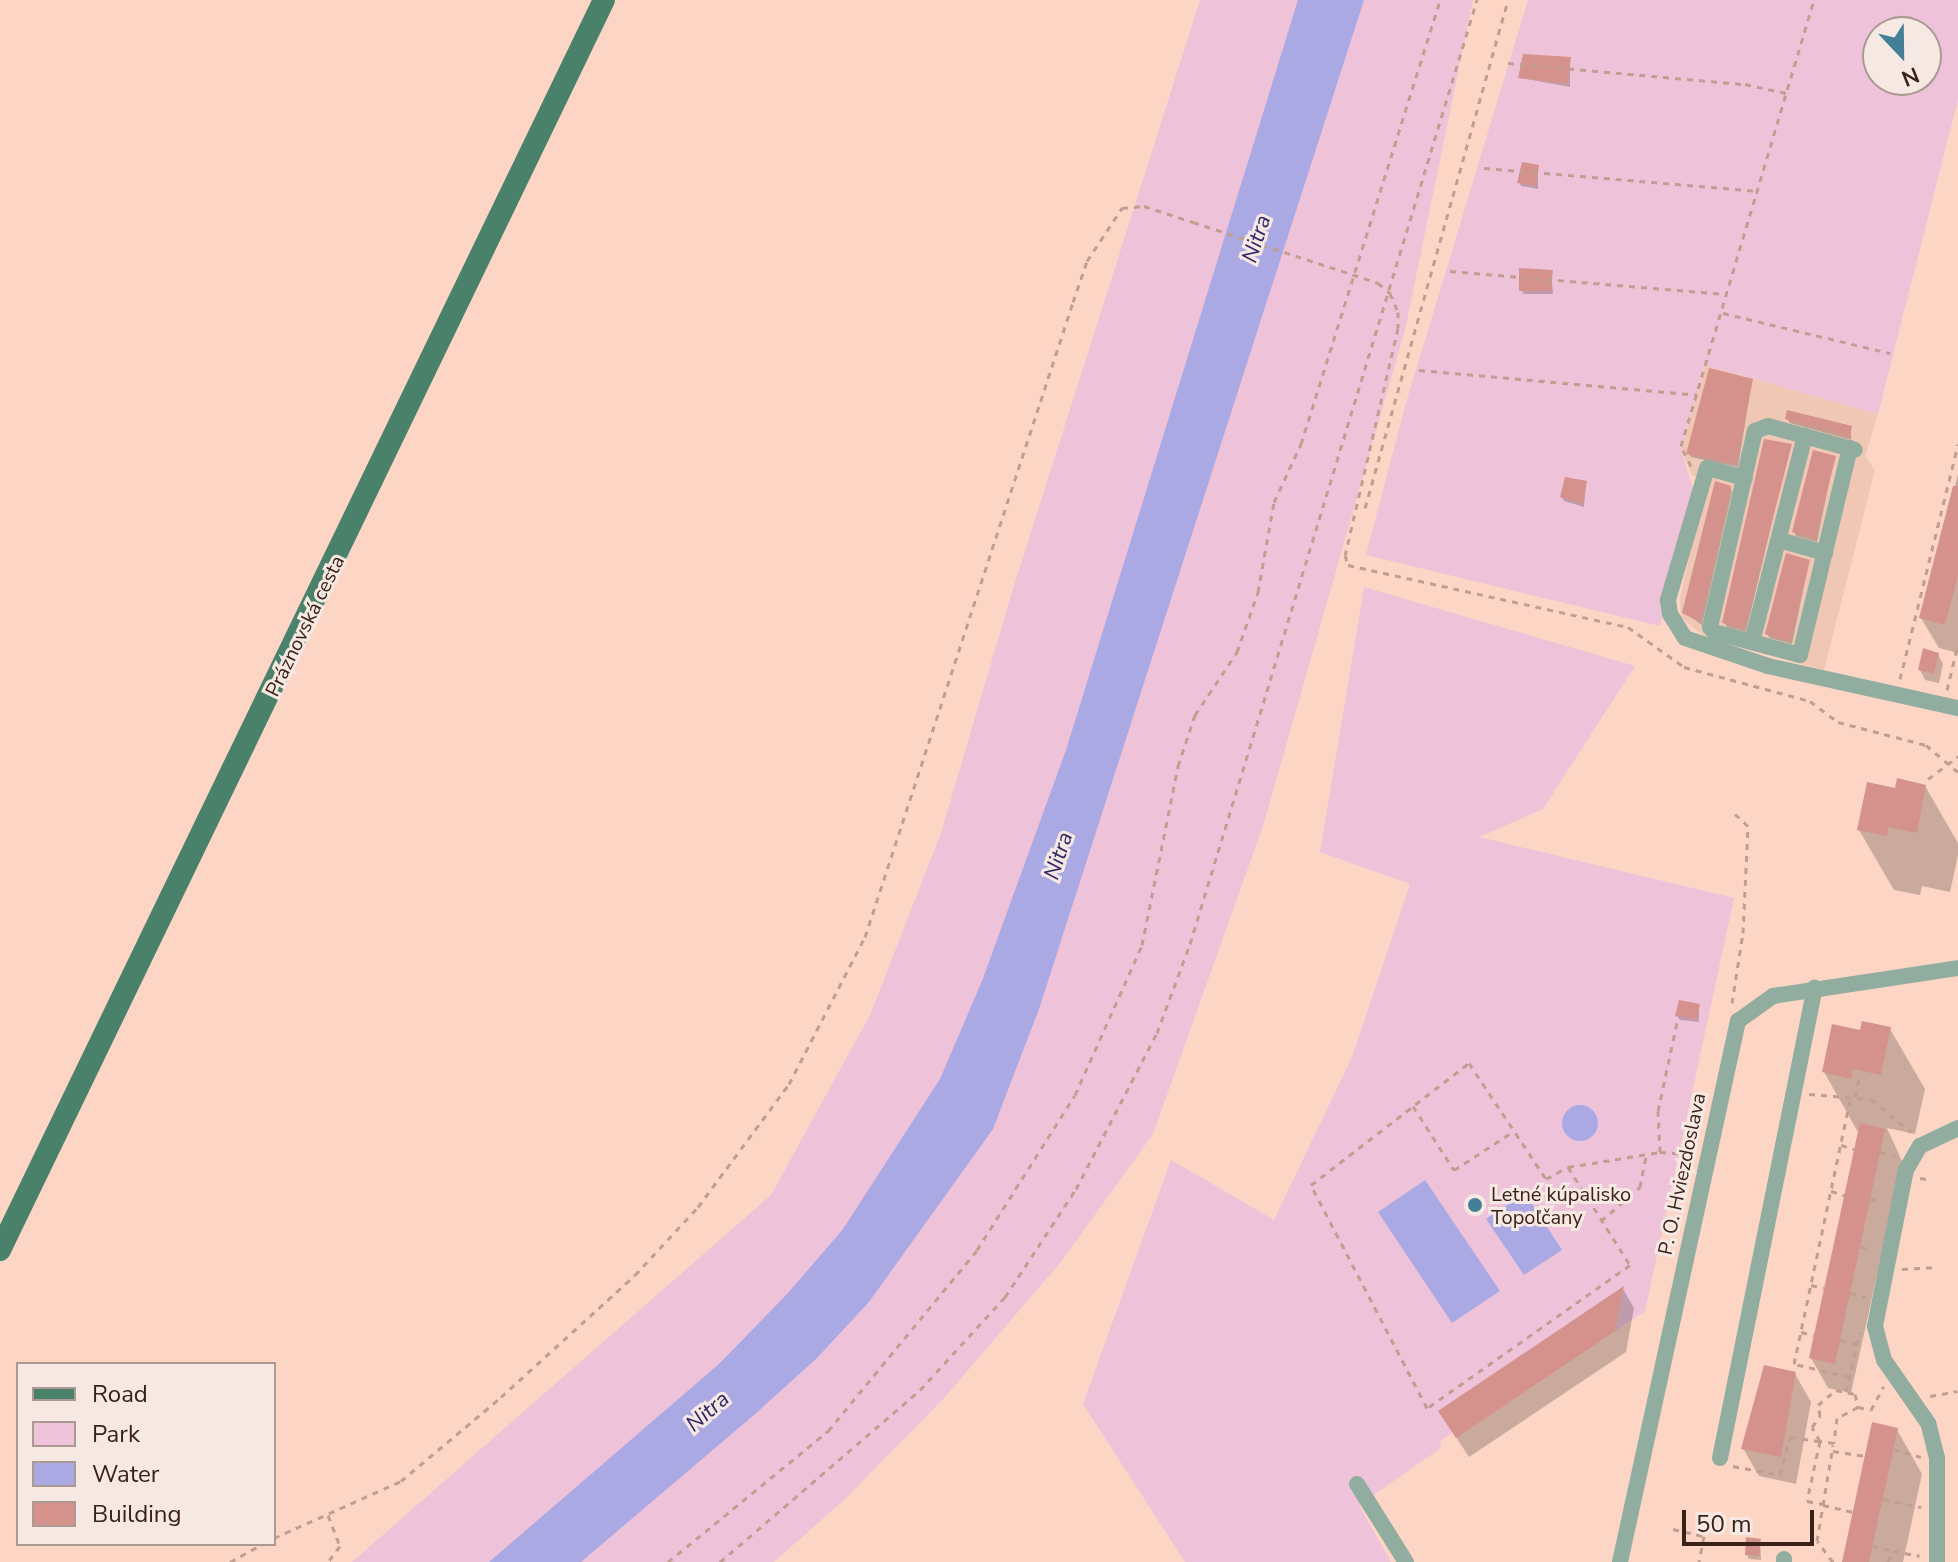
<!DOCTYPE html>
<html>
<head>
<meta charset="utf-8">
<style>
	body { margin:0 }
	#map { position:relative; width:1958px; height:1562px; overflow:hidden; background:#fcd5c5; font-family:"Nunito Sans",sans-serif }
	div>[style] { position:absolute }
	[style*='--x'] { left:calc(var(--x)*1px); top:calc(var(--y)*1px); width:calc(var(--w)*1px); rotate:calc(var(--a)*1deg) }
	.built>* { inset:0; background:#f0c6b4 }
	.green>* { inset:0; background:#eec3da }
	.water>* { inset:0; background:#aaa9e3 }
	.round { border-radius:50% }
	.shadow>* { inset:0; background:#0003 }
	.building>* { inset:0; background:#d5928c }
	.path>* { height:3px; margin-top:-1.5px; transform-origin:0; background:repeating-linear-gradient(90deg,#c19e90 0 6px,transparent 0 12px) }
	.minor>* { height:16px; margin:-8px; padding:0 8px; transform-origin:8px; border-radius:8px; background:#90ad9f }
	.major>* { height:22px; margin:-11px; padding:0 11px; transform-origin:11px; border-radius:11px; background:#4a816a }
	.dots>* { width:22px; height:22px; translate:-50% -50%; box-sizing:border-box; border:4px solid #f6e9e3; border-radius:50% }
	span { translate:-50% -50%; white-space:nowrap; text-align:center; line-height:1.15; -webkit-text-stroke:6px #f6e9e3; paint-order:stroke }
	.street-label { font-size:20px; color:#3a2218 }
	.poi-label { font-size:20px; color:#3a2218 }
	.left { translate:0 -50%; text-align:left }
	.water-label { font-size:22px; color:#302669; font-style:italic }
	.legend { position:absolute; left:16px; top:1362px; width:260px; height:184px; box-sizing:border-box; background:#f6e9e3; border:2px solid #ab9992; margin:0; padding:10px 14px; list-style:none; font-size:24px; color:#3a2218 }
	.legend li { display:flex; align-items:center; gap:16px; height:40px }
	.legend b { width:40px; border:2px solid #ab9992 }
	.north { position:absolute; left:1862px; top:16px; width:80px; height:80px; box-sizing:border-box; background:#f6e9e3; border:2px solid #ab9992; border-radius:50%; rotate:158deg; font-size:22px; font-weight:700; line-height:32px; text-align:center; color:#3a2218 }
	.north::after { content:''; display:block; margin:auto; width:28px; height:36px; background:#437f96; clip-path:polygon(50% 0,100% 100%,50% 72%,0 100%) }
	.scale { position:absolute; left:1682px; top:1510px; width:132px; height:36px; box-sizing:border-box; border:4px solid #3a2218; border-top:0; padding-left:10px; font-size:24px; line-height:28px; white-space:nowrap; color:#3a2218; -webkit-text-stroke:6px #f6e9e3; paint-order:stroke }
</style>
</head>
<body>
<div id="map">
	<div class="built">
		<i style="clip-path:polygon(1705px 365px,1878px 414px,1865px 457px,1875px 470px,1824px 670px,1708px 639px,1681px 618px,1680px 598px,1706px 482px,1692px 475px,1681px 449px)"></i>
	</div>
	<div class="green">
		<i style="clip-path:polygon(1200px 0,1473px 0,1405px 330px,1263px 826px,1153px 1134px,1061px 1262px,945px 1397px,844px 1500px,774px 1562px,352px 1562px,771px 1195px,870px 1015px,941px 833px,1012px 592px)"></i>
		<i style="clip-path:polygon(evenodd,1528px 0,1958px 0,1958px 99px,1878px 414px,1705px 365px,1681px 449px,1693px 489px,1660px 626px,1366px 555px,1405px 406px,1528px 0,1878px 32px,1926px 32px,1926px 80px,1878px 80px,1878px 32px)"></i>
		<i style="clip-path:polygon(1364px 587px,1635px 666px,1543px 809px,1479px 837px,1734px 898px,1645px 1311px,1615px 1331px,1624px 1288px,1440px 1442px,1441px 1448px,1359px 1505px,1391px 1562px,1185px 1562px,1083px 1404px,1171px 1160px,1274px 1220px,1352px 1057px,1410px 884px,1320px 852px)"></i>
	</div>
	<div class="water">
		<i style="clip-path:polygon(1298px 0,1364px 0,1039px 1009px,993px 1129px,869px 1302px,817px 1358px,754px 1415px,581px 1562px,489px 1562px,719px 1364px,788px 1293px,843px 1229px,940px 1079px,982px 981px,1066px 750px)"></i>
		<i class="round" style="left:1562px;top:1105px;width:36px;height:36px"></i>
		<i style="clip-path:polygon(1425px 1180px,1500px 1291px,1452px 1323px,1378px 1212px)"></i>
		<i style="clip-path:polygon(1525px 1193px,1562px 1250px,1524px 1275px,1486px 1219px)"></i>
	</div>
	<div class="shadow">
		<i style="clip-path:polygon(1570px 58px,1570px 87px,1521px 78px)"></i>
		<i style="clip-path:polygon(1538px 167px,1538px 189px,1521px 186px,1519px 182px)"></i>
		<i style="clip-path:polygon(1551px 271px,1553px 294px,1524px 294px,1521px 290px)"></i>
		<i style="clip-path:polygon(1752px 381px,1738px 467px,1691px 457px,1688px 453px)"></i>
		<i style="clip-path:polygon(1787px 419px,1851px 428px,1851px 440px,1790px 423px)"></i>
		<i style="clip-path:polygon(1790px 446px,1746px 632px,1727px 627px,1724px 622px)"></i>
		<i style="clip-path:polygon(1834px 458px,1817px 542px,1796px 536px,1794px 532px)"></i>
		<i style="clip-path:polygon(1958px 474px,1958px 653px,1939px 648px,1921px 618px)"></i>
		<i style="clip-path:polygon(1586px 483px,1584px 507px,1564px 501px,1562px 497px)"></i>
		<i style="clip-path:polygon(1730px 487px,1732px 492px,1702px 625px,1685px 613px)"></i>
		<i style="clip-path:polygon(1809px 562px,1792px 644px,1770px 638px,1767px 634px)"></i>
		<i style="clip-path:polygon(1938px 655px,1943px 664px,1939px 683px,1925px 680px,1920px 670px)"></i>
		<i style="clip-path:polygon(1925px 786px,1958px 843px,1958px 855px,1950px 892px,1922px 886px,1920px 895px,1894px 890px,1859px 830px,1897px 790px)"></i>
		<i style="clip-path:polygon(1699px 1006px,1699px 1022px,1680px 1020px,1677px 1016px)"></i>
		<i style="clip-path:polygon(1890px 1029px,1925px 1089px,1915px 1134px,1887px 1128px,1902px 1161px,1851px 1393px,1828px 1388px,1811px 1358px,1858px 1132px,1824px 1072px,1862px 1033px)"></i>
		<i style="clip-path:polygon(1623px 1289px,1634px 1308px,1626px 1352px,1469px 1457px,1452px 1431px)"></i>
		<i style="clip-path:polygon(1795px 1374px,1811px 1402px,1796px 1484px,1759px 1476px,1743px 1448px)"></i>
		<i style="clip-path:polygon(1897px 1430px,1922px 1474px,1903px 1562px,1844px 1562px)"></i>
		<i style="clip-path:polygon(1760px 1541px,1761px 1560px,1749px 1559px,1747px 1555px)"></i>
	</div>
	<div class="building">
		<i style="clip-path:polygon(1523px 54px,1571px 57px,1568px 84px,1518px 78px)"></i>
		<i style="clip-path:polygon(1522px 162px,1539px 165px,1536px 186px,1517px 183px)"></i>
		<i style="clip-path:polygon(1519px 268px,1553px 270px,1551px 291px,1519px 291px)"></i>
		<i style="clip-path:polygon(1709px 368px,1753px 379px,1736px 464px,1686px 454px)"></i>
		<i style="clip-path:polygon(1787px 410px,1852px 426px,1850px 437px,1785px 419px)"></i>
		<i style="clip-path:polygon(1764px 439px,1792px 444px,1744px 629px,1722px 623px)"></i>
		<i style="clip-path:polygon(1813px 450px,1836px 456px,1815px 539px,1792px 532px)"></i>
		<i style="clip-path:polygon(1565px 477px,1587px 481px,1583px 504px,1560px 497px)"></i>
		<i style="clip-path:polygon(1715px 481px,1731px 486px,1700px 622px,1682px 613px)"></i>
		<i style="clip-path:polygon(1953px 486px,1958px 486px,1958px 575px,1945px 625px,1919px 618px)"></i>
		<i style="clip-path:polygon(1786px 553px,1810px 560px,1790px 641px,1765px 634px)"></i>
		<i style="clip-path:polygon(1923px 648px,1939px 653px,1934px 674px,1918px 670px)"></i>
		<i style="clip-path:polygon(1897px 778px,1926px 785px,1917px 833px,1888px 827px,1887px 836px,1857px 830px,1867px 782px,1895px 788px)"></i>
		<i style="clip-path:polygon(1679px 1000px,1700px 1004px,1697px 1019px,1675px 1016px)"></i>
		<i style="clip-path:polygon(1862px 1021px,1891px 1027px,1881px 1075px,1853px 1069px,1851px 1079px,1822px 1072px,1832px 1024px,1860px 1030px)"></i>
		<i style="clip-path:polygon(1860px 1123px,1885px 1129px,1835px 1364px,1809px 1358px)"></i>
		<i style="clip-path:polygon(1624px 1286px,1615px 1331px,1456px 1438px,1438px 1411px)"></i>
		<i style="clip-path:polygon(1764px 1365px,1796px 1372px,1781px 1457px,1741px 1449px)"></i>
		<i style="clip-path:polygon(1872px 1422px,1898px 1428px,1869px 1562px,1842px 1562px)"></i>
		<i style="clip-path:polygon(1746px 1537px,1761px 1539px,1759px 1556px,1745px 1555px)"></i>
	</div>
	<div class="path">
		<i style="--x:1508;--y:63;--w:238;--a:5.1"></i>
		<i style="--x:1745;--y:84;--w:42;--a:12.4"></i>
		<i style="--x:1484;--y:168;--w:276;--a:4.8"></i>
		<i style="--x:1450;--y:271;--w:276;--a:4.8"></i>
		<i style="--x:1723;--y:313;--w:172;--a:13.5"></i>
		<i style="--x:1419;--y:370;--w:279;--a:5.1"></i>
		<i style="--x:1691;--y:466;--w:22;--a:-117"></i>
		<i style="--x:1681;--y:446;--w:465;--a:-73.4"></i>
		<i style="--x:1365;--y:508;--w:528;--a:-74.28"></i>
		<i style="--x:1900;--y:679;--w:242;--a:-76.1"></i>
		<i style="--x:1947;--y:690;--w:47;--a:-76.6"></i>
		<i style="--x:1928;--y:779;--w:38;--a:-37"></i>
		<i style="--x:1732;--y:1003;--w:71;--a:-81.1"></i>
		<i style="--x:1743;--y:933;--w:107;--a:-87.3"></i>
		<i style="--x:1748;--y:826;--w:18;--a:-137"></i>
		<i style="--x:1809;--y:1094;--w:62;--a:4.6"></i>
		<i style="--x:1871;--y:1099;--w:52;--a:39.5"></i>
		<i style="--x:1855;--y:1097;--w:25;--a:-78"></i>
		<i style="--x:1413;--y:1106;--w:76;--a:57.4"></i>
		<i style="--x:1454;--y:1170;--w:72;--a:-33"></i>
		<i style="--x:1841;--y:1145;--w:14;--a:17"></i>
		<i style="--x:1660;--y:1152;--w:41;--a:-92.8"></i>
		<i style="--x:1658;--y:1111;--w:95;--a:-77.9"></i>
		<i style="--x:1880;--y:1152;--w:16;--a:14"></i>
		<i style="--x:1568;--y:1167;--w:116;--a:57.7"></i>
		<i style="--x:1630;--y:1265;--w:248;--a:144.8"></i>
		<i style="--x:1427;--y:1408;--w:251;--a:-117.5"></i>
		<i style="--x:1311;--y:1185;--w:200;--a:-37.7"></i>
		<i style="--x:1469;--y:1063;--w:139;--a:56.4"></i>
		<i style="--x:1546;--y:1179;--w:25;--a:-29"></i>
		<i style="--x:1568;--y:1167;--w:93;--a:-9.3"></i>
		<i style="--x:1660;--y:1152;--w:29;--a:4"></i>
		<i style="--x:1920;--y:1178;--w:12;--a:9"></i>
		<i style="--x:1831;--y:1191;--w:14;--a:17"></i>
		<i style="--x:1870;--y:1199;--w:12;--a:14"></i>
		<i style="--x:1601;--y:1221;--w:52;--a:-41.1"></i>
		<i style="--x:1640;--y:1187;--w:32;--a:-79"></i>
		<i style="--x:1860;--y:1247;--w:12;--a:9"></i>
		<i style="--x:1902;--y:1269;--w:36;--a:-3"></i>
		<i style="--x:1811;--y:1285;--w:13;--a:13"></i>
		<i style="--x:1850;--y:1293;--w:16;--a:15"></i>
		<i style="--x:1801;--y:1332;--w:13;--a:13"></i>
		<i style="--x:1840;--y:1340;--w:17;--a:13"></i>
		<i style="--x:1850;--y:1377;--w:57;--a:-166.9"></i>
		<i style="--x:1794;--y:1364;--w:269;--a:-78"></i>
		<i style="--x:1836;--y:1390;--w:19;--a:12"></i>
		<i style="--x:1855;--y:1394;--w:13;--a:77"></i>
		<i style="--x:1858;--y:1407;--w:24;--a:152"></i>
		<i style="--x:1837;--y:1418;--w:25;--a:97"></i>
		<i style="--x:1834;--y:1443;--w:14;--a:-172"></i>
		<i style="--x:1820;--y:1441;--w:16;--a:-120"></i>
		<i style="--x:1812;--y:1427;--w:14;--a:-54"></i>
		<i style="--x:1820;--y:1416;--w:11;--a:-100"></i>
		<i style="--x:1818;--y:1405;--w:23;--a:-40"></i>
		<i style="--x:1846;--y:1392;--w:61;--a:-76.7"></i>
		<i style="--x:1930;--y:1396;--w:28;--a:-10"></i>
		<i style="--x:1858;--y:1407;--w:13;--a:13"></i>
		<i style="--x:1871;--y:1410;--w:27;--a:-62"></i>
		<i style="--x:1893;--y:1449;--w:29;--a:16"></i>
		<i style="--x:1833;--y:1451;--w:31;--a:9"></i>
		<i style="--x:1733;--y:1466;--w:48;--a:10.8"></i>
		<i style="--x:1780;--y:1475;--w:39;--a:-75"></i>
		<i style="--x:1790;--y:1437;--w:30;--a:8"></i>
		<i style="--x:1820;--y:1441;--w:61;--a:102.2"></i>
		<i style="--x:1807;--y:1501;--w:16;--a:11"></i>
		<i style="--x:1883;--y:1499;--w:39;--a:12"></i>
		<i style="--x:1823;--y:1505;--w:31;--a:13"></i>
		<i style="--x:328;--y:1515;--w:33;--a:69"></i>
		<i style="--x:340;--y:1546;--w:20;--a:127"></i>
		<i style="--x:1673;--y:1529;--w:32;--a:13"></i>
		<i style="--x:1704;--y:1536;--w:26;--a:101"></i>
		<i style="--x:274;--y:1538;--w:139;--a:-24.2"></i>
		<i style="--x:401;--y:1481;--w:131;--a:-40"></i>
		<i style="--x:501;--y:1397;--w:181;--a:-42.3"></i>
		<i style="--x:635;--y:1275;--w:93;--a:-47.2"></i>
		<i style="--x:698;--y:1207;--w:153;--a:-53.5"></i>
		<i style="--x:789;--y:1084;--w:165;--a:-62.7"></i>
		<i style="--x:865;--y:937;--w:668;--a:-71.86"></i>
		<i style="--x:1073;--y:302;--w:43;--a:-71.1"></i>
		<i style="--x:1087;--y:261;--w:64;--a:-56.6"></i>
		<i style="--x:1122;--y:208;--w:22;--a:-5"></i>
		<i style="--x:1144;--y:206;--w:52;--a:18.1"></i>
		<i style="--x:1193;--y:222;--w:195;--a:18.2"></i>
		<i style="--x:1378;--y:283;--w:16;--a:40"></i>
		<i style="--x:1390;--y:293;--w:21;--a:67"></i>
		<i style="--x:1398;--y:312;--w:16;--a:90"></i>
		<i style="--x:1398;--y:328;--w:233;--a:103.1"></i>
		<i style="--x:1345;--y:555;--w:10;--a:73"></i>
		<i style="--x:1348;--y:565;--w:287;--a:12.5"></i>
		<i style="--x:1628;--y:627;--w:69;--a:35.5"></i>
		<i style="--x:1684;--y:667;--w:131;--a:15.1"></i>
		<i style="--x:1810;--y:701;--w:35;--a:37"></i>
		<i style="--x:1838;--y:722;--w:91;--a:14.6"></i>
		<i style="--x:1926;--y:745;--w:42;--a:40.2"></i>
		<i style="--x:1872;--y:1546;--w:22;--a:13"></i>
		<i style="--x:230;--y:1562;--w:38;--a:-29"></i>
		<i style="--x:668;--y:1562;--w:207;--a:-39.3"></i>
		<i style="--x:828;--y:1431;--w:234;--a:-50.5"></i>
		<i style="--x:977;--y:1250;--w:183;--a:-57.7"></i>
		<i style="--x:1075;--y:1095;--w:164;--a:-65.9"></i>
		<i style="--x:1142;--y:945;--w:183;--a:-78.6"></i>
		<i style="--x:1178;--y:766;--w:54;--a:-71.6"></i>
		<i style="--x:1195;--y:715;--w:76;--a:-56.3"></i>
		<i style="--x:1237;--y:652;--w:64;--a:-70.7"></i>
		<i style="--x:1258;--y:592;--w:91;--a:-79.9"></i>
		<i style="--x:1274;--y:502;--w:64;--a:-65"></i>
		<i style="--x:1301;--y:444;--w:465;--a:-72.6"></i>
		<i style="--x:720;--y:1562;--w:264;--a:-40.7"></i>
		<i style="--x:920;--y:1390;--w:126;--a:-47.6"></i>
		<i style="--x:1005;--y:1297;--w:129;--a:-56.7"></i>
		<i style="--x:1076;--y:1189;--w:176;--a:-62.6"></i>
		<i style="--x:1157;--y:1033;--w:95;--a:-69.7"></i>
		<i style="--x:1190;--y:944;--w:987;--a:-73.09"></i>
		<i style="--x:1833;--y:1562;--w:26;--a:-127"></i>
		<i style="--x:1817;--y:1541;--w:97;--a:-80.5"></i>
		<i style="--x:1888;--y:1562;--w:12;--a:-66"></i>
		<i style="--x:1893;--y:1551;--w:27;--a:10"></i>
	</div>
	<div class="minor">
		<i style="--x:1850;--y:448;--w:213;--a:103.6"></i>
		<i style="--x:1800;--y:655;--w:89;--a:-165"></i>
		<i style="--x:1714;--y:632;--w:6;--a:-129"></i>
		<i style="--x:1710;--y:627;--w:201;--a:-77.1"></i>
		<i style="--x:1755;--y:431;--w:14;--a:-21"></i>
		<i style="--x:1768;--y:426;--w:90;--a:15.4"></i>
		<i style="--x:1745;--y:478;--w:39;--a:-165"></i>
		<i style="--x:1707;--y:468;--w:138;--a:106.5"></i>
		<i style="--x:1668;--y:600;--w:14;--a:82"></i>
		<i style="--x:1670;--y:614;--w:28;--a:58"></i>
		<i style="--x:1685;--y:638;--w:88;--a:18.6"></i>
		<i style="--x:1768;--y:666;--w:195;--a:12.5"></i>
		<i style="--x:1779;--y:540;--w:48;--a:15.8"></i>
		<i style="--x:1752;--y:642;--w:213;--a:-75.6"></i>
		<i style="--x:1720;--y:1458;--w:480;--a:-78.6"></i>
		<i style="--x:1357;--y:1484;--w:92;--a:57.9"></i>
		<i style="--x:1620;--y:1562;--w:554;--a:-77.7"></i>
		<i style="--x:1738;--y:1021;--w:43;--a:-35.5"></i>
		<i style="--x:1773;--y:996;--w:187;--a:-8.6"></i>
		<i style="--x:1784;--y:1562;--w:3;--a:-90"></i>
		<i style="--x:1937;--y:1562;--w:104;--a:-90"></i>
		<i style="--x:1937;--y:1458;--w:36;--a:-104"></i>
		<i style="--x:1928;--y:1423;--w:77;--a:-124.9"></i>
		<i style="--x:1884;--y:1360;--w:35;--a:-105"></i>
		<i style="--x:1875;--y:1326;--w:159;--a:-78.8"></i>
		<i style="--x:1906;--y:1170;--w:28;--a:-60"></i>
		<i style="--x:1920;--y:1146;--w:42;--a:-25.3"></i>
	</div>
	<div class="major">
		<i style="--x:0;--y:1250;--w:1388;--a:-64.21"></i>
	</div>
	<div class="dots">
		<i style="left:1475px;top:1205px;background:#437f96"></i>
	</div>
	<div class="street-label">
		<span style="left:305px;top:626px;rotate:-64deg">Práznovská cesta</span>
		<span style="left:1682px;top:1174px;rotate:-78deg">P. O. Hviezdoslava</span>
	</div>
	<div class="poi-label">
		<span class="left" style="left:1491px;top:1206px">Letné kúpalisko<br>Topoľčany</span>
	</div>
	<div class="water-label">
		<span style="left:1257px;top:239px;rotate:-72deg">Nitra</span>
		<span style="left:1059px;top:856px;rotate:-72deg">Nitra</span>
		<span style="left:708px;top:1412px;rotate:-41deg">Nitra</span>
	</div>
	<ul class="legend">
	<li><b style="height:10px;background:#4a816a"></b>Road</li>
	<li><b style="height:22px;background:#eec3da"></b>Park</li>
	<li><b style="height:22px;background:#aaa9e3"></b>Water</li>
	<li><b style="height:22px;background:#d5928c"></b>Building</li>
	</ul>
	<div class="north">N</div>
	<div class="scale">50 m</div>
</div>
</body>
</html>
